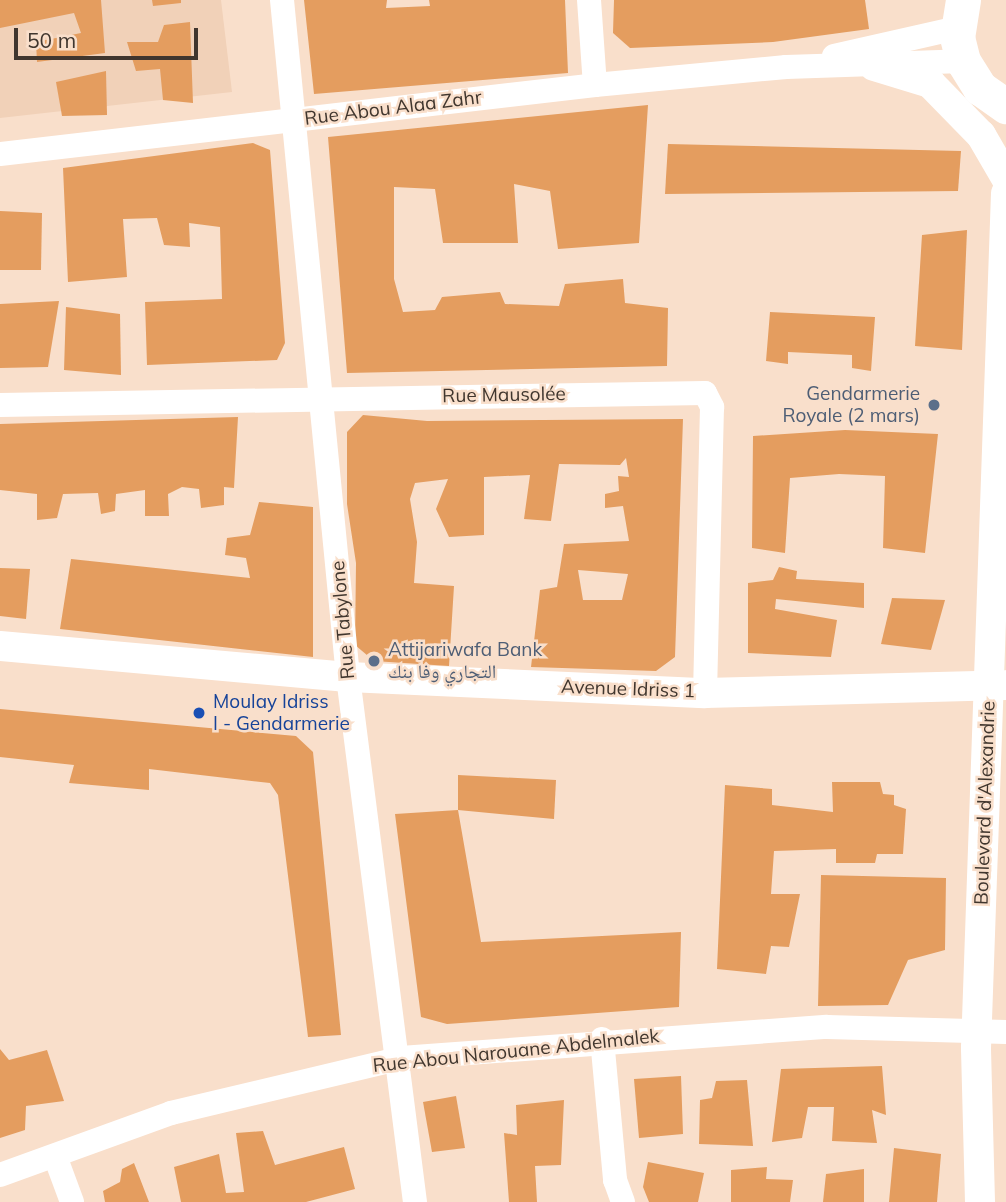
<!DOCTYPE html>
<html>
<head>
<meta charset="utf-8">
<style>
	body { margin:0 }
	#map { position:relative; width:1006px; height:1202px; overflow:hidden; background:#f9dfcb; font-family:Mulish,"Noto Naskh Arabic",sans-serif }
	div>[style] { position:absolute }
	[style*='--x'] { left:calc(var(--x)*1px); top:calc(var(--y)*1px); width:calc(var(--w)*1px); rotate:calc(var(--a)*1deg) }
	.built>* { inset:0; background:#f1d1b8 }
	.building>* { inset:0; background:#e49d5f }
	.minor>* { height:24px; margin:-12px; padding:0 12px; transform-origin:12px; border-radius:12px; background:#fff }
	.tertiary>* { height:30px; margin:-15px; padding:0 15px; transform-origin:15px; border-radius:15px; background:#fff }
	.secondary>* { height:35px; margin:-17.5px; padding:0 17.5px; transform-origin:17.5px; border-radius:17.5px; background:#fff }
	.dots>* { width:19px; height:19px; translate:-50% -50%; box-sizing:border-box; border:4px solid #f9dfcb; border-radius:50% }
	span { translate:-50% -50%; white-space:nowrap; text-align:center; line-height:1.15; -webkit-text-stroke:5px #f9dfcb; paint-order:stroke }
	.street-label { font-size:19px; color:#40362e }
	.service-label { font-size:19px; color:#4e5e75 }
	.right { translate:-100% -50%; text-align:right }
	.left { translate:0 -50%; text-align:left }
	.transit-label { font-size:19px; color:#164399 }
	.scale { position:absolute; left:14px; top:28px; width:184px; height:32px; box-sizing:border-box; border:4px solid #40362e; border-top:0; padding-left:9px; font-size:21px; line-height:24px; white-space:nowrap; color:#40362e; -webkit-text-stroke:5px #f9dfcb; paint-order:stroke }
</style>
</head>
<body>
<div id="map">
	<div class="built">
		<i style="clip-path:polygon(0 0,221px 0,232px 92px,0 118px)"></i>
	</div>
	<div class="building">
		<i style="clip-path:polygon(0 0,101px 0,105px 53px,37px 62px,36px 42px,81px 33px,74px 13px,0 28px)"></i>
		<i style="clip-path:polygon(152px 0,181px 0,181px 3px,153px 6px)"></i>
		<i style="clip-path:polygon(304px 0,387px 0,386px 8px,430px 6px,429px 0,565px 0,568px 73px,314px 94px)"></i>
		<i style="clip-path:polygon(614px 0,865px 0,869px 29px,773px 42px,630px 48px,613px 33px)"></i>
		<i style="clip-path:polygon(190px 22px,193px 103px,163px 100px,160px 69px,136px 71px,127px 42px,158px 42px,164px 25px)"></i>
		<i style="clip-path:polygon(106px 71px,107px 115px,62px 116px,56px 82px)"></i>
		<i style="clip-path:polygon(648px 105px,639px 243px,558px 249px,550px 191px,514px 184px,518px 243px,443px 243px,435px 189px,394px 187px,394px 279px,403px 312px,435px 310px,442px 297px,500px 292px,505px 304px,559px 306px,565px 284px,623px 279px,625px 303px,668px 308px,667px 366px,347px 373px,328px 137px)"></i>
		<i style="clip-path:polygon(253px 143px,270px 150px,285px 343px,277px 360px,147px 365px,145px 302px,222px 299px,220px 227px,189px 223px,190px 247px,164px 245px,157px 218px,123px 219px,127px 277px,68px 282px,63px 168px)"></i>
		<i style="clip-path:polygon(668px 144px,961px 151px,958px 191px,665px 194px)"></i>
		<i style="clip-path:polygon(0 211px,42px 213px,41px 270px,0 270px)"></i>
		<i style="clip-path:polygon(967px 230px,962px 350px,915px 346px,922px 235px)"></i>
		<i style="clip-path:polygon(59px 301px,48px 367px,0 368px,0 304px)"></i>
		<i style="clip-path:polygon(66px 307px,120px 314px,121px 375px,64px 370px)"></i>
		<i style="clip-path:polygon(770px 312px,875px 317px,871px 371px,852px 368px,852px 355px,788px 352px,788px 364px,766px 361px)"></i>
		<i style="clip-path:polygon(evenodd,363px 415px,427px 421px,683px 419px,675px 657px,656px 671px,531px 667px,540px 590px,557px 587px,564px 544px,629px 541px,623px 506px,605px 508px,605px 494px,619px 491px,618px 476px,629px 477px,626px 458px,620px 465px,559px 464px,551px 521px,524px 519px,530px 475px,484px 477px,484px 535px,449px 537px,436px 509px,448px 479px,415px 483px,410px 499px,417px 542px,414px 583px,454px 586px,449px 666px,374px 661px,355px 645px,356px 563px,347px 504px,347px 432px,363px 415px,578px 570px,628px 574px,622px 600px,583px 600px,578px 570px)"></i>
		<i style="clip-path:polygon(238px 417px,234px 488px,224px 487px,224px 505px,201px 508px,199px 489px,182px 487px,168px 494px,169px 516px,145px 516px,145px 490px,116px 494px,115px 511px,101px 514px,98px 493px,63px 494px,57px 518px,37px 520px,37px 494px,0 490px,0 424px)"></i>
		<i style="clip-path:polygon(845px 430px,938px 434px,925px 553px,883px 548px,885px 476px,839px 474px,790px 478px,785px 553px,752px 548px,753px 436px)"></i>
		<i style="clip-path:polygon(259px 502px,313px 507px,313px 657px,60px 629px,71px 559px,250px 578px,246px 558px,225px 555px,227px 538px,250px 535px)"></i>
		<i style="clip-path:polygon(779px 567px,797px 571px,796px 579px,864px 583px,864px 608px,776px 599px,775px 609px,837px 620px,831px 657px,748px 653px,748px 583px,773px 580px)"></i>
		<i style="clip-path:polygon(0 568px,30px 569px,26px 619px,0 616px)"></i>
		<i style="clip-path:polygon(892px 598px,945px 600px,931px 650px,881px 644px)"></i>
		<i style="clip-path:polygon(0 709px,296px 736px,313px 752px,341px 1035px,308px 1037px,278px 795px,270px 783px,149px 769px,149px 790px,69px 783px,74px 765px,0 757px)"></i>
		<i style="clip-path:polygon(458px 775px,556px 780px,554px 819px,458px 810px)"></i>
		<i style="clip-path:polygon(832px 782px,880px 782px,883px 794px,894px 795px,894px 805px,906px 809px,903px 854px,877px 854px,875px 863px,836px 863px,836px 849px,774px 851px,771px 894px,800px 894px,789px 947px,771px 946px,766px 974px,717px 969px,725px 785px,772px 789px,772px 805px,833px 812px)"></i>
		<i style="clip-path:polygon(458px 810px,481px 942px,681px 932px,679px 1007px,447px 1024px,421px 1017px,395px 814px)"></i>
		<i style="clip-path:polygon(821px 875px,946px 878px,945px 950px,908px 960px,888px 1005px,818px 1006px)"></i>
		<i style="clip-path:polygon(0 1049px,9px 1060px,47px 1050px,64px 1101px,26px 1106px,25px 1130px,0 1138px)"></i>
		<i style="clip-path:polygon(882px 1066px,886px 1115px,872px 1110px,877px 1143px,832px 1141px,834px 1107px,808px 1107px,802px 1138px,772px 1142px,781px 1069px)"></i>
		<i style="clip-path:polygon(681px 1076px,683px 1134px,639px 1138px,634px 1079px)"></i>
		<i style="clip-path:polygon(747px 1080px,753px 1146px,699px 1144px,700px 1100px,712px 1098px,716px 1081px)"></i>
		<i style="clip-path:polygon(456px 1096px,465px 1148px,432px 1152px,423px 1102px)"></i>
		<i style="clip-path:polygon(564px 1100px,561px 1165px,535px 1166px,537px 1202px,509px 1202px,504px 1133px,517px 1135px,516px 1105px)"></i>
		<i style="clip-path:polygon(263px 1131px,275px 1165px,344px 1147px,355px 1189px,306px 1202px,181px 1202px,174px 1167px,219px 1154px,226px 1193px,244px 1192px,236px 1133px)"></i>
		<i style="clip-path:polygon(894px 1148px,941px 1154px,937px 1202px,889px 1202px)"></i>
		<i style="clip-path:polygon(648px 1162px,704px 1173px,698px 1202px,649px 1202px,643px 1187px)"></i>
		<i style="clip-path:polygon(134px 1163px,149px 1202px,105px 1202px,103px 1191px,120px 1182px,122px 1169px)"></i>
		<i style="clip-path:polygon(767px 1167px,766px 1179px,793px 1180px,790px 1202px,731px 1202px,731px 1170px)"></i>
		<i style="clip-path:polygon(864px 1169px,864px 1202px,823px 1202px,826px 1174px)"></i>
	</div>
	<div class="minor">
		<i style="--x:282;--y:0;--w:680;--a:84.43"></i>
		<i style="--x:348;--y:677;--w:529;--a:82.73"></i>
		<i style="--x:589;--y:0;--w:85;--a:86"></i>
		<i style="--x:834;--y:56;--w:126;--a:-12.8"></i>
		<i style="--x:0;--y:154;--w:599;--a:-6.61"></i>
		<i style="--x:595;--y:85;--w:192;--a:-5.4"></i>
		<i style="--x:786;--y:67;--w:177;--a:-1.9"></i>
		<i style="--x:0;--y:405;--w:705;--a:-0.98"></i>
		<i style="--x:705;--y:393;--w:16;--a:63"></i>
		<i style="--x:712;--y:407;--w:286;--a:91.4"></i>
		<i style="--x:602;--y:1039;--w:142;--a:84.7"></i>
		<i style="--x:615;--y:1180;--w:23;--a:70"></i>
		<i style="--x:55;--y:1156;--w:49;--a:69.7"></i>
		<i style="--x:0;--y:1175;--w:182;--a:-19.9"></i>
		<i style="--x:171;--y:1113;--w:236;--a:-13.4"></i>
		<i style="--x:401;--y:1058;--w:427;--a:-4.2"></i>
		<i style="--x:827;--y:1027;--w:179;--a:1.6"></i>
	</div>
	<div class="tertiary">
		<i style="--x:874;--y:66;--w:59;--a:16.9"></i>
		<i style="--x:930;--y:83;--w:73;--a:45.6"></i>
		<i style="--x:981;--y:135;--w:50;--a:59.8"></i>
		<i style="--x:0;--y:646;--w:349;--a:5.1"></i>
		<i style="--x:348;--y:677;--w:357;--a:2.6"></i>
		<i style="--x:705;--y:693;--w:301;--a:-1.5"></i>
		<i style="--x:980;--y:1202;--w:154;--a:-91.5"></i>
		<i style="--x:976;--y:1048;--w:855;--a:-87.99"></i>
	</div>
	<div class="secondary">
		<i style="--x:963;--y:0;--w:37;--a:99"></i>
		<i style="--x:957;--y:37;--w:25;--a:76"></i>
		<i style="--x:963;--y:61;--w:32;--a:58"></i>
		<i style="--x:980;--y:88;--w:32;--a:35"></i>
	</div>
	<div class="dots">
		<i style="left:934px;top:405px;background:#5c6f8a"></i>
		<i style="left:374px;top:661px;background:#5c6f8a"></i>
		<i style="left:199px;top:713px;background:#1a4fb4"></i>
	</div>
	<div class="street-label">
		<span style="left:393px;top:108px;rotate:-7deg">Rue Abou Alaa Zahr</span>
		<span style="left:504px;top:395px;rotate:-1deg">Rue Mausolée</span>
		<span style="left:343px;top:620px;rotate:-95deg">Rue Tabylone</span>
		<span style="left:628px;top:689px;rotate:2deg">Avenue Idriss 1</span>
		<span style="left:985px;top:803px;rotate:-88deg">Boulevard d'Alexandrie</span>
		<span style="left:516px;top:1051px;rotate:-6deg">Rue Abou Narouane Abdelmalek</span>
	</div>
	<div class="service-label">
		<span class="right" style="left:920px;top:405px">Gendarmerie<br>Royale (2 mars)</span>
		<span class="left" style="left:388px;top:661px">Attijariwafa Bank<br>التجاري وفا بنك</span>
	</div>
	<div class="transit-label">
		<span class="left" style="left:213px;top:713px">Moulay Idriss<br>I - Gendarmerie</span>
	</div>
	<div class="scale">50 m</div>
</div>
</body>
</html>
